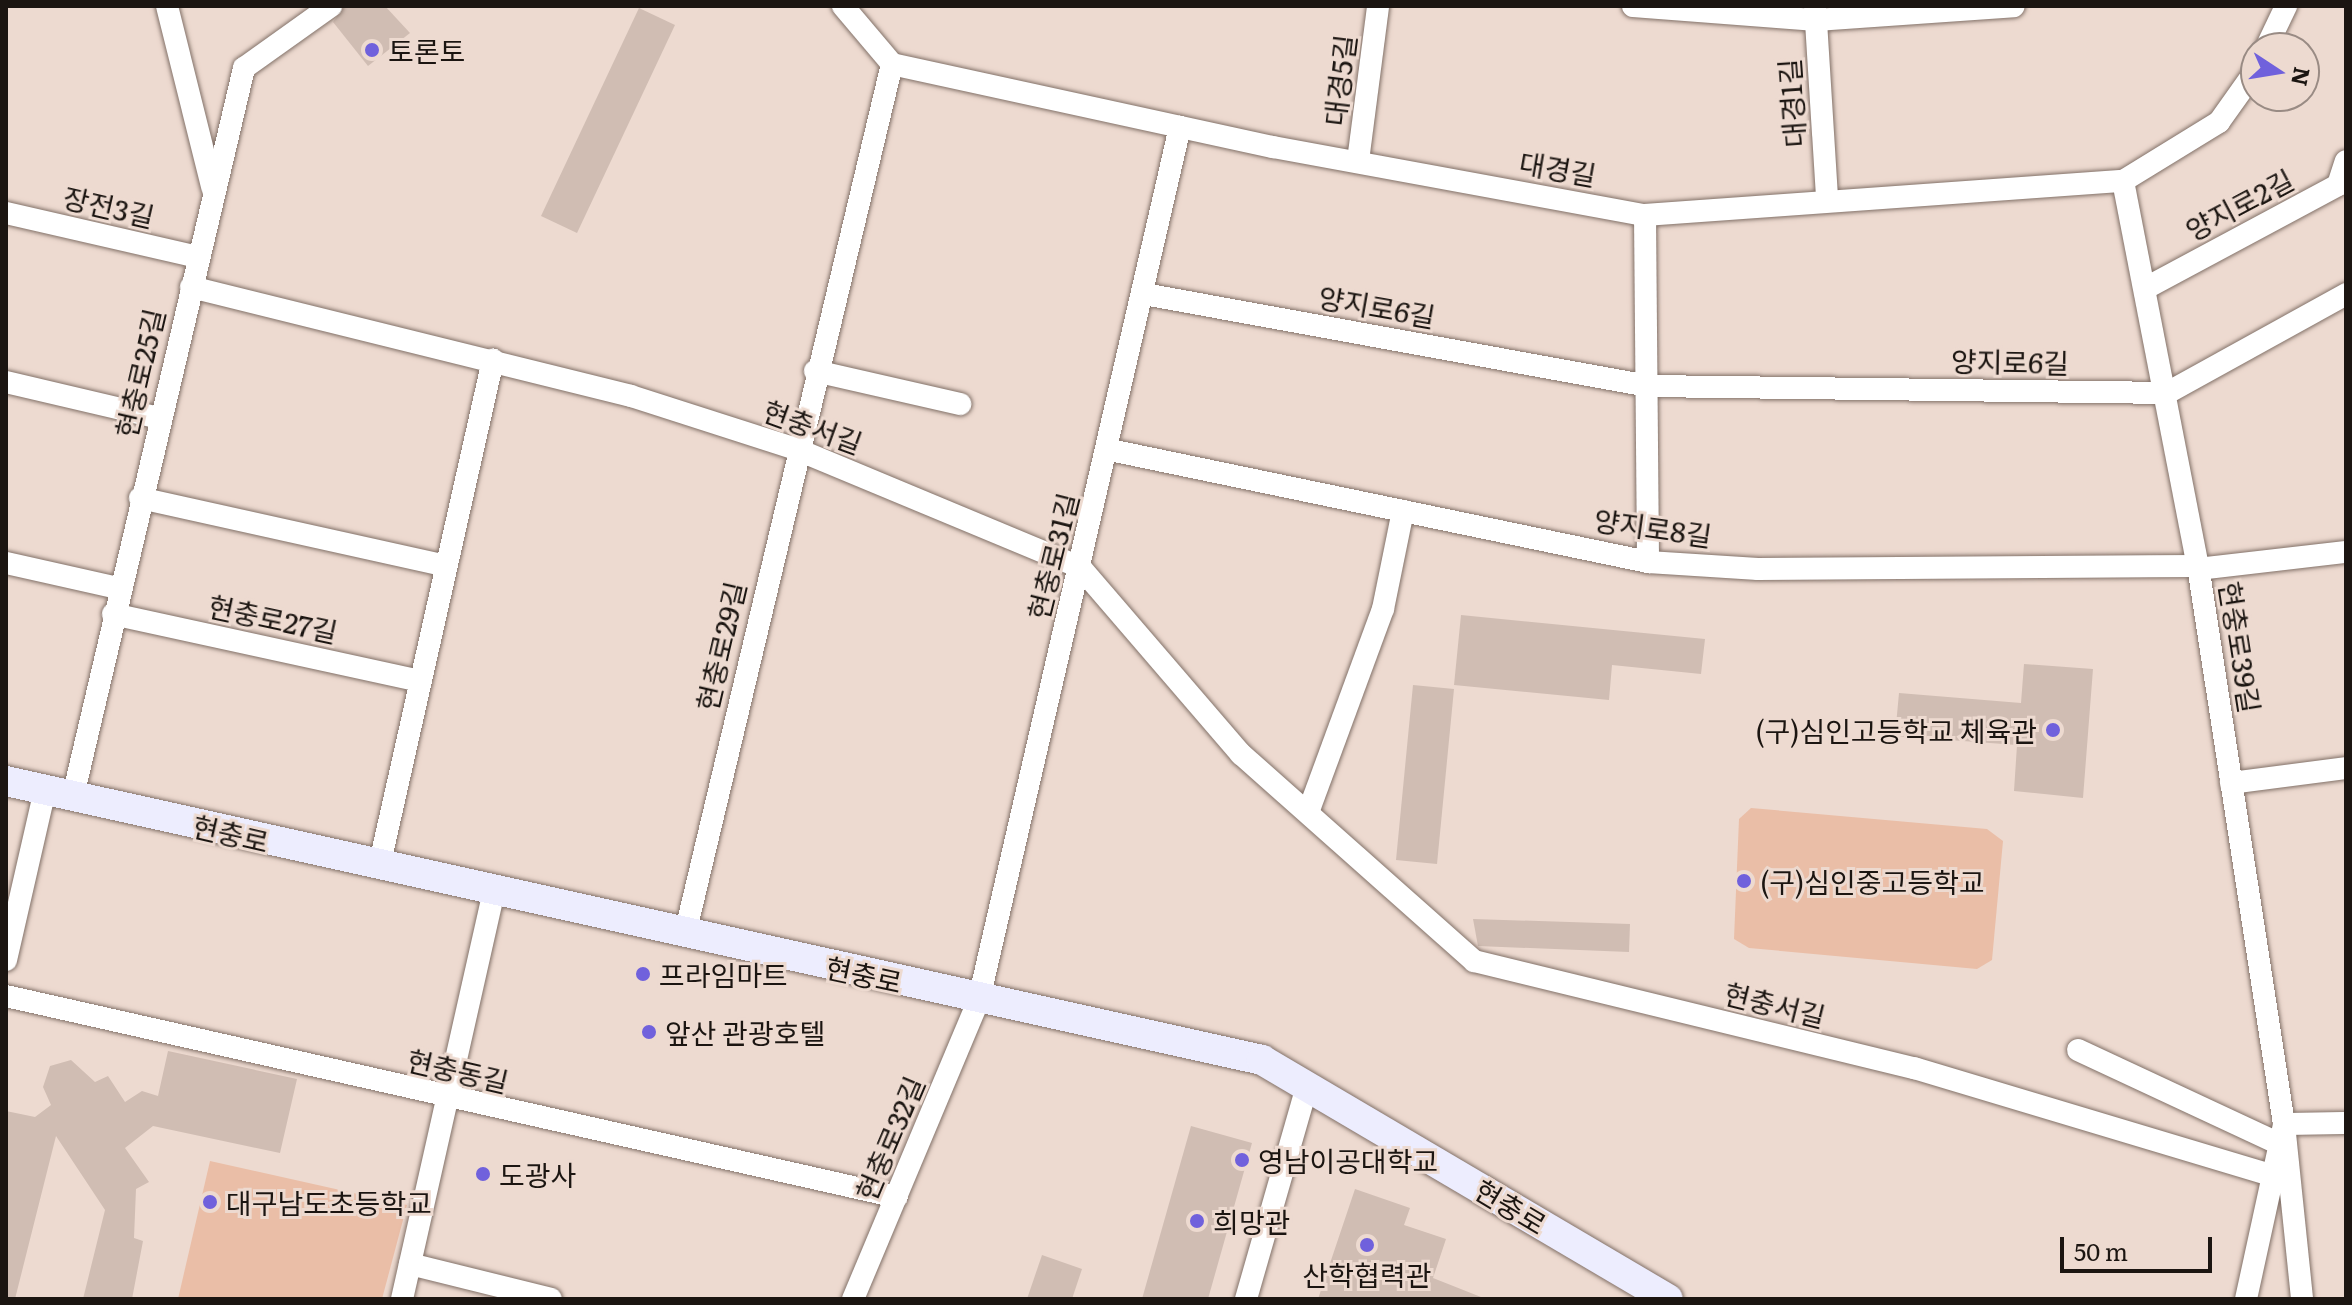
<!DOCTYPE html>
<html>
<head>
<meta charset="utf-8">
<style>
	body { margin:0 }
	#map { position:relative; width:2352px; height:1305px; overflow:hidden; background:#eddad0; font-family:Literata,"Noto Sans KR",serif }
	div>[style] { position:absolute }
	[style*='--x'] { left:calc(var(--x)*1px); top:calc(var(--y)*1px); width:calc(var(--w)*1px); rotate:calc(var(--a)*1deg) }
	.green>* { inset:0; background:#eabea7 }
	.building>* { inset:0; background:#d0bdb3 }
	.roads { filter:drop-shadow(0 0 2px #827168) drop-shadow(0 0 2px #827168) }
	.minor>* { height:22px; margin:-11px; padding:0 11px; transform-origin:11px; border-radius:11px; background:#fff }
	.secondary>* { height:30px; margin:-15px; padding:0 15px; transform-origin:15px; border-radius:15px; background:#ededfe }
	.dots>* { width:22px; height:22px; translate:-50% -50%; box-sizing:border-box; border:4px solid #eddad0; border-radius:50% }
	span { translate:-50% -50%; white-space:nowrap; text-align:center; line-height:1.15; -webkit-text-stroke:6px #eddad0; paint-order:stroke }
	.poi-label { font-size:28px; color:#1b1511 }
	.left { translate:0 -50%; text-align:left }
	.right { translate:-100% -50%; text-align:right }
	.street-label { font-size:28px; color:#1b1511 }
	.frame { position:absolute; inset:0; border:8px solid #1b1511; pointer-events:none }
	.north { position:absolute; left:2240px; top:32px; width:80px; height:80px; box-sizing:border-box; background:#eddad0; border:2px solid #998b84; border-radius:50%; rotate:102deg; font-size:22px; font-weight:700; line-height:32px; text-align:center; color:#1b1511 }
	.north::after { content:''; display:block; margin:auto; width:28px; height:36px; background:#7061dc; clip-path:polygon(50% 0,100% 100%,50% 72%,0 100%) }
	.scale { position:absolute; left:2060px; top:1237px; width:152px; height:36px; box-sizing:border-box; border:4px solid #1b1511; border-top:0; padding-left:10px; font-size:24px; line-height:28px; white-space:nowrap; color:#1b1511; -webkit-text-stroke:6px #eddad0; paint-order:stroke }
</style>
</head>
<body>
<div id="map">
	<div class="green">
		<i style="clip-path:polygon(1751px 808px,1987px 829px,2003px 841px,1992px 960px,1977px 969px,1749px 948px,1734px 939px,1739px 819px)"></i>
		<i style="clip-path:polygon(210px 1161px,407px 1205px,382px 1299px,178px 1299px)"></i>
	</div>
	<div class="building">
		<i style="clip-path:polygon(345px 6px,385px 6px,410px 33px,368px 66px,333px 22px)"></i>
		<i style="clip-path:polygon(639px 8px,675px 25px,577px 233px,541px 216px)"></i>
		<i style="clip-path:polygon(1461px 615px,1705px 639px,1701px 674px,1612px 665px,1609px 700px,1454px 685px)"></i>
		<i style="clip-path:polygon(2024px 664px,2093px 669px,2083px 798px,2014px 791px,2017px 745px,1895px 736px,1899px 693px,2021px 703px)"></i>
		<i style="clip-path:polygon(1413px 685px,1454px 689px,1437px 864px,1396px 860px)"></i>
		<i style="clip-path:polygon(1473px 919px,1630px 924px,1629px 952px,1478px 946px)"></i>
		<i style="clip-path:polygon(168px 1051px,297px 1079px,280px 1153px,153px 1126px,125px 1148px,149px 1182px,136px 1189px,134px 1238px,143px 1241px,132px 1299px,83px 1299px,105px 1210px,56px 1136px,15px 1299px,6px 1299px,6px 1111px,35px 1117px,51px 1105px,43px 1087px,50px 1066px,71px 1060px,95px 1082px,108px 1076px,125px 1102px,142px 1091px,158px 1096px)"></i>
		<i style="clip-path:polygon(1191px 1126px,1252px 1143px,1208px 1299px,1142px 1299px)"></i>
		<i style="clip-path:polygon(1355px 1189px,1410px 1208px,1404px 1225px,1446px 1239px,1433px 1278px,1486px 1299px,1318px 1299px)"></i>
		<i style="clip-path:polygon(1042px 1255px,1082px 1269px,1072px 1299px,1027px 1299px)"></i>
	</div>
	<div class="roads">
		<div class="minor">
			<i style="--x:167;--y:6;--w:187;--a:76"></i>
			<i style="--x:843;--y:6;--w:76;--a:49.8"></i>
			<i style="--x:892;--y:64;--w:390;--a:12.3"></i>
			<i style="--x:1273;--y:147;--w:378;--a:10.4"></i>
			<i style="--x:1645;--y:215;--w:479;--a:-4.1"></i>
			<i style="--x:2123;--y:181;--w:113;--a:-31.6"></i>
			<i style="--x:2219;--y:122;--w:64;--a:-54.6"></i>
			<i style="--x:1633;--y:6;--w:184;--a:4.4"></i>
			<i style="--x:1816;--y:20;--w:198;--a:-4"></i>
			<i style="--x:1815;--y:6;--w:190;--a:86.4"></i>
			<i style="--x:2266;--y:48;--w:47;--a:-64.5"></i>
			<i style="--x:1358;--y:161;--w:156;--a:-82.6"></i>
			<i style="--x:2123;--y:181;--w:392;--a:79"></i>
			<i style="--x:2198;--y:566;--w:565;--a:81.24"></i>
			<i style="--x:2284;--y:1124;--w:176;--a:84.1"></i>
			<i style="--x:6;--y:213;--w:197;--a:12.9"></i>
			<i style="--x:1645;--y:215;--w:347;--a:89.5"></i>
			<i style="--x:191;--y:287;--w:453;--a:13.9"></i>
			<i style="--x:631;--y:396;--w:173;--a:17.8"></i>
			<i style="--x:796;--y:449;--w:308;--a:22.6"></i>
			<i style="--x:1080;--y:567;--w:247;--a:49.3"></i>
			<i style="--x:1241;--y:754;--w:312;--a:41.6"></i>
			<i style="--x:1474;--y:961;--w:453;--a:13.7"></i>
			<i style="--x:1914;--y:1068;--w:375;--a:16.7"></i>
			<i style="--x:2146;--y:288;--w:218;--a:-28.2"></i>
			<i style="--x:2338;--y:185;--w:25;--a:-72"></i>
			<i style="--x:1144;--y:294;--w:512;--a:10.34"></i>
			<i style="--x:1648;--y:386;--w:519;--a:0.77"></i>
			<i style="--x:2167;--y:393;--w:205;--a:-28.9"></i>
			<i style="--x:815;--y:371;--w:149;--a:12.8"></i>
			<i style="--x:6;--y:382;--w:158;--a:13.2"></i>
			<i style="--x:1110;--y:450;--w:550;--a:11.76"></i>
			<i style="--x:1648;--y:562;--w:110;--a:3.6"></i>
			<i style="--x:1758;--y:569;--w:440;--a:-0.4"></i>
			<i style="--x:140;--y:498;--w:313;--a:12.5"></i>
			<i style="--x:6;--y:563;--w:115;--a:12.6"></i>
			<i style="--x:2198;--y:569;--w:149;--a:-6.6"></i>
			<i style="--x:113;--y:614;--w:314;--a:12.3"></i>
			<i style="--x:2231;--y:783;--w:116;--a:-7.4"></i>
			<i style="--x:73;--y:796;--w:748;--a:-76.78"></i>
			<i style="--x:244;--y:68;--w:107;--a:-35.5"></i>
			<i style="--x:1309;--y:810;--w:214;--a:-69.8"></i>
			<i style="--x:1383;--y:609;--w:100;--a:-78.5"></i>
			<i style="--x:379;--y:867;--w:520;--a:-77.33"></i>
			<i style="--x:685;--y:934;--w:894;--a:-76.62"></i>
			<i style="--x:6;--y:960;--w:174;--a:-77.1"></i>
			<i style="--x:6;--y:996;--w:913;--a:12.71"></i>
			<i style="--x:2078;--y:1050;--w:223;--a:25"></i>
			<i style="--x:410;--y:1264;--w:145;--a:13.9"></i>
			<i style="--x:402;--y:1299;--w:417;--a:-77.3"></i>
			<i style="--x:853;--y:1299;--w:325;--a:-67.2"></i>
			<i style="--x:979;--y:999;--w:895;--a:-77.02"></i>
			<i style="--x:1246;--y:1299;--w:222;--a:-74"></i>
			<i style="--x:2246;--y:1299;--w:179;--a:-77.7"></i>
			<i style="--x:2284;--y:1124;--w:62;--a:-0.9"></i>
		</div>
		<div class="secondary">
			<i style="--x:6;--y:781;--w:1287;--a:12.52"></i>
			<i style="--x:1262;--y:1060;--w:471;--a:30.5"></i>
		</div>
	</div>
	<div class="dots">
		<i style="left:372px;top:50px;background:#7061dc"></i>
		<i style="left:2053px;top:730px;background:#7061dc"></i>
		<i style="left:1744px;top:881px;background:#7061dc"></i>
		<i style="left:643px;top:974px;background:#7061dc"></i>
		<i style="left:649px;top:1032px;background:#7061dc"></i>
		<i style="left:1242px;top:1160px;background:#7061dc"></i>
		<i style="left:483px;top:1174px;background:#7061dc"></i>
		<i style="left:210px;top:1202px;background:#7061dc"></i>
		<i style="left:1197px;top:1221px;background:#7061dc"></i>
		<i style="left:1367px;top:1245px;background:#7061dc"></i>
	</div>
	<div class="poi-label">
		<span class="left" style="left:388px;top:50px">토론토</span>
		<span class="right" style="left:2037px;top:730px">(구)심인고등학교 체육관</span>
		<span class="left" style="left:1760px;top:881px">(구)심인중고등학교</span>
		<span class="left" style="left:659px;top:974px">프라임마트</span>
		<span class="left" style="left:665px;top:1032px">앞산 관광호텔</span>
		<span class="left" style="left:1258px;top:1160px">영남이공대학교</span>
		<span class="left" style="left:499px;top:1174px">도광사</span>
		<span class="left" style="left:226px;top:1202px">대구남도초등학교</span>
		<span class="left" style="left:1213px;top:1221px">희망관</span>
		<span style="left:1367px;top:1274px">산학협력관</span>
	</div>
	<div class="street-label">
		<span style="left:1339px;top:80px;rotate:-83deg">대경5길</span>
		<span style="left:1791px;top:103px;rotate:-94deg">대경1길</span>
		<span style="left:1558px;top:168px;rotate:10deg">대경길</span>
		<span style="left:2239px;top:204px;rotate:-28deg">양지로2길</span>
		<span style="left:109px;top:206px;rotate:13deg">장전3길</span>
		<span style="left:1377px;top:306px;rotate:10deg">양지로6길</span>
		<span style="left:2010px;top:361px;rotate:1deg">양지로6길</span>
		<span style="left:139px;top:373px;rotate:-77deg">현충로25길</span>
		<span style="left:813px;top:426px;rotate:20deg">현충서길</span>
		<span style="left:1653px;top:527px;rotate:8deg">양지로8길</span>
		<span style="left:1052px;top:556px;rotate:-76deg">현충로31길</span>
		<span style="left:273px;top:618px;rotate:12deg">현충로27길</span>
		<span style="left:720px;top:646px;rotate:-77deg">현충로29길</span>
		<span style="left:2241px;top:647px;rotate:81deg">현충로39길</span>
		<span style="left:231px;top:833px;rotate:13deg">현충로</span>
		<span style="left:864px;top:974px;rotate:12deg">현충로</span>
		<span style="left:1775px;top:1004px;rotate:14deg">현충서길</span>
		<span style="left:458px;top:1070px;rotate:13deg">현충동길</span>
		<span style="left:889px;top:1138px;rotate:-67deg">현충로32길</span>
		<span style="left:1511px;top:1206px;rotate:31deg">현충로</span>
	</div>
	<div class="frame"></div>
	<div class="north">N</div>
	<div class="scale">50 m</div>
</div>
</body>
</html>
